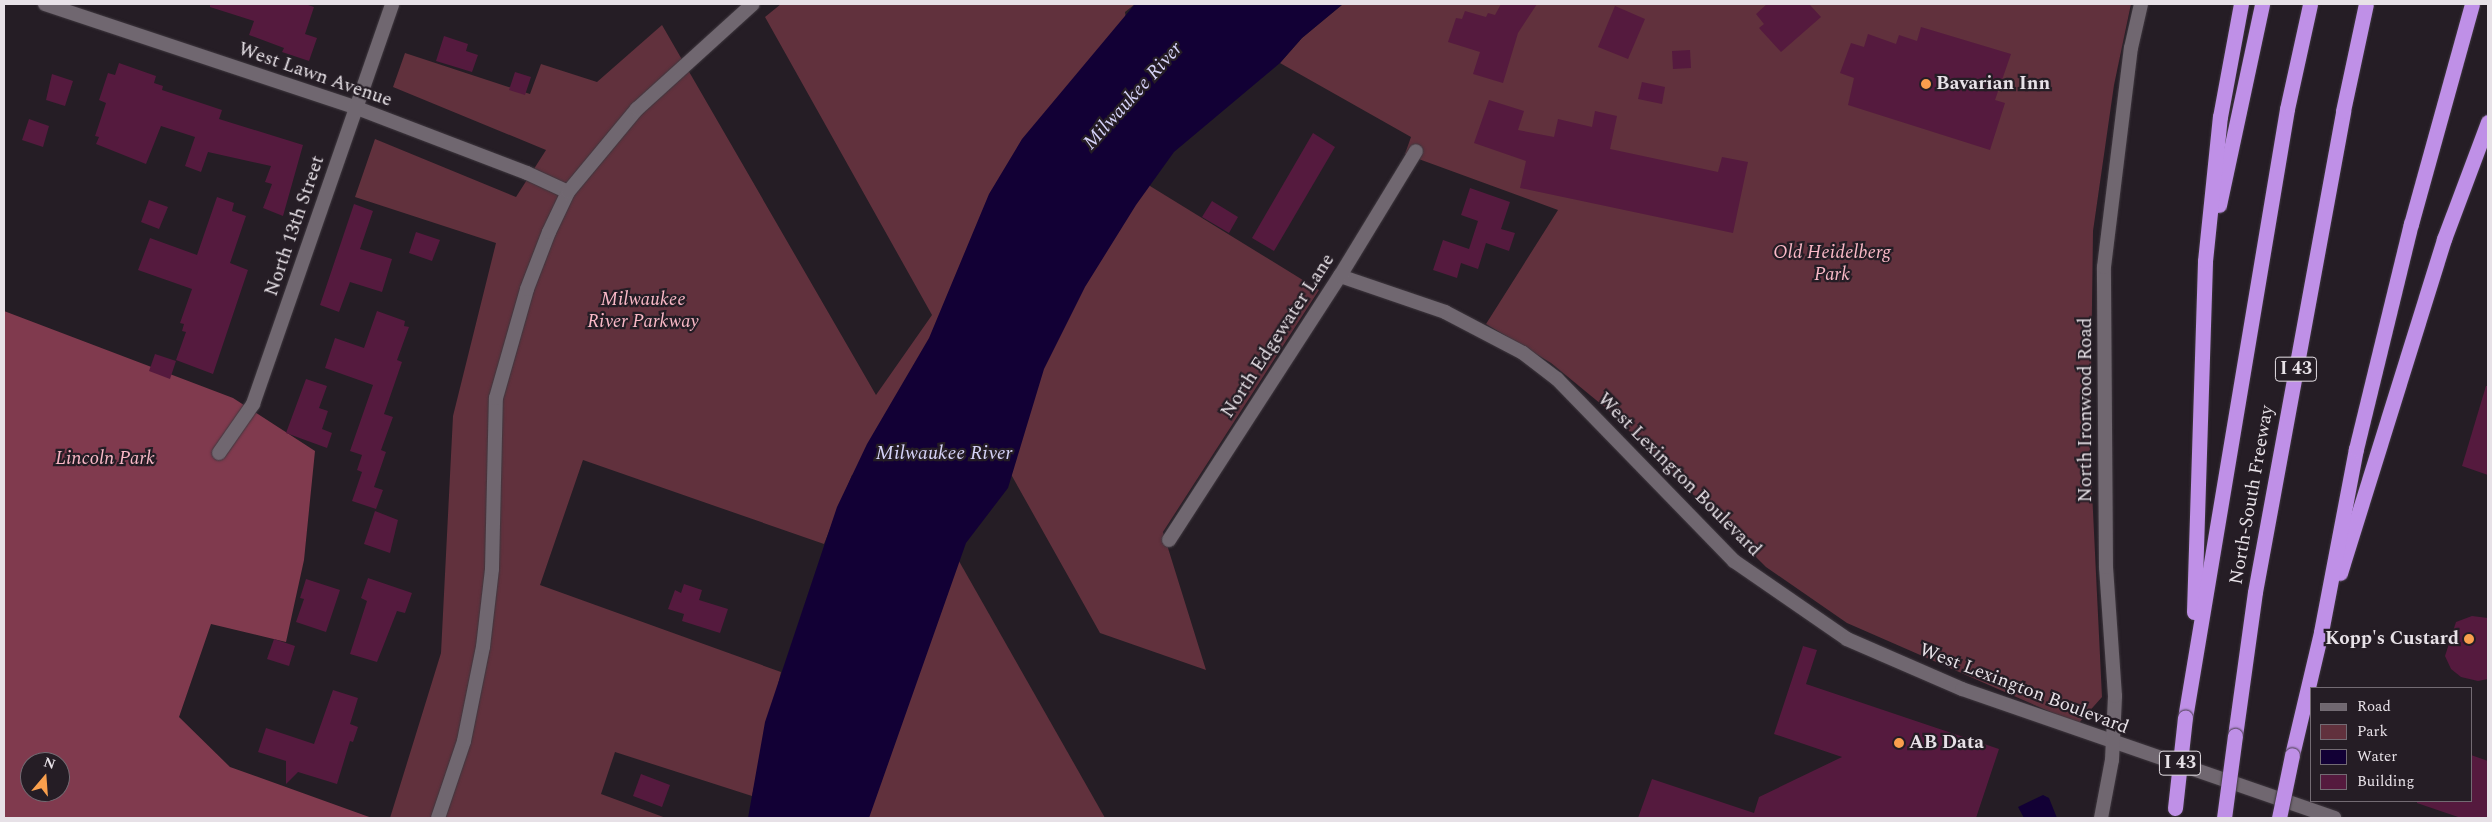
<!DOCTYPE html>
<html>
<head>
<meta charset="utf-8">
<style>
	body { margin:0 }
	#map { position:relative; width:2492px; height:822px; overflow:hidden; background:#251d25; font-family:Spectral,serif }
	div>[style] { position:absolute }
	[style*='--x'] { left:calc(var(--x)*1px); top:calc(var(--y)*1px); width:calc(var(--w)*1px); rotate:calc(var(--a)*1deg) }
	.green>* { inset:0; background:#61313d }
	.forest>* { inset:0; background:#803a4e }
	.water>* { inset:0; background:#120035 }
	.building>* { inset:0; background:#551a3e }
	.roads { filter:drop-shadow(0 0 1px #3e373e) drop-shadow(0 0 1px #3e373e) }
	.minor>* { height:14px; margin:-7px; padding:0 7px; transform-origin:7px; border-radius:7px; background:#706770 }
	.tertiary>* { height:14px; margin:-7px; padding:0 7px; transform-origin:7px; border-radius:7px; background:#706770 }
	.motorway>* { height:15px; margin:-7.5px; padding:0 7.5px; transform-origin:7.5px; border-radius:7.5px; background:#bf90e7 }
	.bridges { filter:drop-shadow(0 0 1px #3e373e) drop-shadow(0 0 1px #3e373e) }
	.motorway-bridge>* { height:15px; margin:-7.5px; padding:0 7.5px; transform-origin:7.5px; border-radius:7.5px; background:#bf90e7 }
	.dots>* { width:14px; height:14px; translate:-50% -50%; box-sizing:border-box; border:2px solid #251d25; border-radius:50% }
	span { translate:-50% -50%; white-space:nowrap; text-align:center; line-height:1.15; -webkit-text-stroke:4.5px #251d25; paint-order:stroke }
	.shield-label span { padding:1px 4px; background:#251d25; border:1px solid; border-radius:4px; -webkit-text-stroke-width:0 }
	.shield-label { font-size:18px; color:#e7e1e7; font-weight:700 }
	.street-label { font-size:19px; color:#e7e1e7 }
	.poi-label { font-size:19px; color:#e7e1e7; font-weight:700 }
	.left { translate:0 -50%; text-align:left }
	.right { translate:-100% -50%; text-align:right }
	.park-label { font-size:19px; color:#fab9c7; font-style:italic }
	.water-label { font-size:20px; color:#d5d2f7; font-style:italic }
	.frame { position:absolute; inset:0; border:5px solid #e7e1e7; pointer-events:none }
	.legend { position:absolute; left:2310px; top:687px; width:162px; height:115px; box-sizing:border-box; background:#251d25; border:1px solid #736b73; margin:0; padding:6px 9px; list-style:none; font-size:15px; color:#e7e1e7 }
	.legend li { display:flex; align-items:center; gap:10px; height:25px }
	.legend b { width:25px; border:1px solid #736b73 }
	.north { position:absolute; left:20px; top:752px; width:50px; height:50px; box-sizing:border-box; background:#251d25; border:1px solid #736b73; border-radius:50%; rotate:18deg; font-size:14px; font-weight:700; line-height:20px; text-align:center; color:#e7e1e7 }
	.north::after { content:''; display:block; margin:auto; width:18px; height:22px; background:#f99f4d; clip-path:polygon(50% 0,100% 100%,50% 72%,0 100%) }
</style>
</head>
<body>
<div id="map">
	<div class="green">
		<i style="clip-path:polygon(781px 4px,1135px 4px,1125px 12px,1150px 186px,1319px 290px,1163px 532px,1206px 670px,1100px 633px,1003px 460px,852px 475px,824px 544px,583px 460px,540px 585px,781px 672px,752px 796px,615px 752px,601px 794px,666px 818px,390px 818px,441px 653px,453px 416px,496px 243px,355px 197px,375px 139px,516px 197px,546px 150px,393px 87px,405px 53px,530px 94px,541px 64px,597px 82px,662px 25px,876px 395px,932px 315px,765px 17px)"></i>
		<i style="clip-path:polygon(1343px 4px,2131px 4px,2114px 85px,2093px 231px,2090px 450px,2102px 697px,2078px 724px,1847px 623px,1766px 567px,1607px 409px,1551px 363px,1486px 324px,1558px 210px,1405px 154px,1411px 137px,1280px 63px,1302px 38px)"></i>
		<i style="clip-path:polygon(947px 540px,1105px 818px,791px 818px)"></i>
	</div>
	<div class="forest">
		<i style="clip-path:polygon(evenodd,4px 311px,233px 398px,315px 451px,304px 560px,286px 642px,211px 624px,179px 717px,230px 767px,372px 818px,4px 818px,4px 311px,30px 762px,60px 762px,60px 792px,30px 792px,30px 762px)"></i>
	</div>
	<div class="water">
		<i style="clip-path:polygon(1135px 4px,1343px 4px,1302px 38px,1280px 63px,1174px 152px,1136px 205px,1085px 287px,1044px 369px,1008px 488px,966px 543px,869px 818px,748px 818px,765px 722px,837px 507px,867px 444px,929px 338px,989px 194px,1022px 139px)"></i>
		<i style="clip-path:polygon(2043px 795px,2049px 798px,2057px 818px,2024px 818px,2018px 807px)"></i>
	</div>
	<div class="building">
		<i style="clip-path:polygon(210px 4px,305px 4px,314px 7px,305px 34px,317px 38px,309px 61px,282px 52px,284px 48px,249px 35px,254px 21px,210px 7px)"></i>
		<i style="clip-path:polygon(1501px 4px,1537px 4px,1518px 33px,1503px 83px,1473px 74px,1480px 52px,1448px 42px,1456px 18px,1462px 19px,1465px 11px,1486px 17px,1488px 13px,1495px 15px)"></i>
		<i style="clip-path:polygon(1767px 4px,1809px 4px,1821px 17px,1781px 52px,1759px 28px,1764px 24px,1756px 14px)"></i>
		<i style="clip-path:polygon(1615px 6px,1645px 19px,1628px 59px,1598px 47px)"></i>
		<i style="clip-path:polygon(1921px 27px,2011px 54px,1995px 100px,2005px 103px,1990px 150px,1848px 105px,1854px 78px,1840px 73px,1851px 43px,1864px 47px,1868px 34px,1896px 44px,1899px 35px,1917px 41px)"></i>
		<i style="clip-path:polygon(444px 36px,468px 44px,466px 51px,478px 55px,472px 72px,436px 61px)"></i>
		<i style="clip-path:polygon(1690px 50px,1691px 68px,1673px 69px,1672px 51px)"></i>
		<i style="clip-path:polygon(119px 63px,156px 76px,154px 83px,163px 86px,162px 90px,222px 110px,219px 119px,303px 145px,283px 216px,263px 208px,272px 184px,265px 182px,271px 166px,208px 152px,201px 172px,185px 166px,195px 137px,161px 126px,146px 164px,96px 144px,99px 137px,95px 136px,106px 103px,99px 100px,108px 73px,115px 75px)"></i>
		<i style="clip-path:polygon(515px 72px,531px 77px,525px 95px,509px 90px)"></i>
		<i style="clip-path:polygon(52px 74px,73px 81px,65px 106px,46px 100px)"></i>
		<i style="clip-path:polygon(1642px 82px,1665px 87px,1662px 104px,1638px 99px)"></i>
		<i style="clip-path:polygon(1489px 100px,1524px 111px,1518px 130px,1554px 137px,1558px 119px,1592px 127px,1595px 111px,1617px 116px,1610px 149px,1718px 172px,1722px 157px,1748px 162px,1733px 233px,1520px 188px,1526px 161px,1474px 143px)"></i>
		<i style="clip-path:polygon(29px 119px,49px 126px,43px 147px,22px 140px)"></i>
		<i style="clip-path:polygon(1313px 133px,1335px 147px,1274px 251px,1252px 238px)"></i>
		<i style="clip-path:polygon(1470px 188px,1510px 202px,1501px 229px,1515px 233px,1509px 251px,1486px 243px,1478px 269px,1461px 263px,1457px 278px,1433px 270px,1443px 240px,1469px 249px,1478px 221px,1461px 215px)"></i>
		<i style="clip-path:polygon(217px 197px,234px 203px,232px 211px,246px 216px,230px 263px,248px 270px,213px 374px,176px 360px,186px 332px,182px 331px,184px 324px,180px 323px,192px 289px,138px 270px,150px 238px,197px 255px)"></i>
		<i style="clip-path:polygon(149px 200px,168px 207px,159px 229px,141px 222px)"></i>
		<i style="clip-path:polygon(1212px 201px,1238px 217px,1229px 233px,1202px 217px)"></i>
		<i style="clip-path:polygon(354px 204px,373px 211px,360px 249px,392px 259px,382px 292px,350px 282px,339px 312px,320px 305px)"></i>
		<i style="clip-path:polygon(416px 232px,440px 240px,432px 261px,409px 253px)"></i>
		<i style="clip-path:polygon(377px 311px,405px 321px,404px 326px,409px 327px,397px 360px,402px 362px,384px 414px,393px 417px,381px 450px,386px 452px,374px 487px,383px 490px,376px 509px,352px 501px,362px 472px,357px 470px,362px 455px,350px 451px,373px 385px,325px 368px,335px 338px,364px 348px)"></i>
		<i style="clip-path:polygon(155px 354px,176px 361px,170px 379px,149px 371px)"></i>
		<i style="clip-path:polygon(306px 379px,327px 386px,319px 408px,328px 411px,322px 429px,332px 433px,327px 448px,286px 433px)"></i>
		<i style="clip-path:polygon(2486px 386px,2488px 386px,2488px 475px,2462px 466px)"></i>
		<i style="clip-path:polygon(375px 511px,398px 520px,390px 553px,364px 544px)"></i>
		<i style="clip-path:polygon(368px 578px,412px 593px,405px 613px,397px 611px,377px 662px,350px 654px,367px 601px,361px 598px)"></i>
		<i style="clip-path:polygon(306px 579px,340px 590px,326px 632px,296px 622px,304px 599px,300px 598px)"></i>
		<i style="clip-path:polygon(684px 584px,702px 590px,699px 600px,728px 609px,720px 633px,682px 621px,684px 614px,668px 609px,675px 590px,681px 593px)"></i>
		<i style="clip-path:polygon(2472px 616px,2488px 618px,2488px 679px,2478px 681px,2461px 677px,2451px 669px,2445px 656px,2456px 622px)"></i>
		<i style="clip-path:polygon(274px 639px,295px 646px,289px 666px,267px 659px)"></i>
		<i style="clip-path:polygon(1803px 646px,1817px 650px,1806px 684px,1999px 749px,1976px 818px,1638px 818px,1652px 779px,1754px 813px,1759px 797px,1842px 757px,1774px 734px)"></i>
		<i style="clip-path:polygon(333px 690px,358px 698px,350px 724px,358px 727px,353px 742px,350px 741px,337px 784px,298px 772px,286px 784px,286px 761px,258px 752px,266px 728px,314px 744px)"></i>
		<i style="clip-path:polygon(2471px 755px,2488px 761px,2488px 818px,2461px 818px,2417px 803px,2417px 801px,2471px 801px)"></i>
		<i style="clip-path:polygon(641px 774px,670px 785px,662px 807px,633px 796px)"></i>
	</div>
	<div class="roads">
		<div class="minor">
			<i style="--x:45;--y:4;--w:329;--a:18.4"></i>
			<i style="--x:357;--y:108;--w:182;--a:20.9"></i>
			<i style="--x:527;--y:173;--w:45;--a:24.9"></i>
			<i style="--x:1340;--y:276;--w:111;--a:18.9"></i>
			<i style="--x:1445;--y:312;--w:88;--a:27.7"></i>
			<i style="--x:1523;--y:353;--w:43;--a:37.4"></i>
			<i style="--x:1557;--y:379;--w:254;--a:45.8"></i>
			<i style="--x:1734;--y:561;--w:137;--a:34.6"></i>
			<i style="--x:1847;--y:639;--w:125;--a:23.5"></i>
			<i style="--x:1962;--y:689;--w:394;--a:19.1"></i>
			<i style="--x:219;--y:453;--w:60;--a:-55.2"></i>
			<i style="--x:253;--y:404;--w:423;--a:-70.8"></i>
			<i style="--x:1169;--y:540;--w:315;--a:-57.1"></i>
			<i style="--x:1340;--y:276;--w:146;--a:-58.7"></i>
			<i style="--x:2101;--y:818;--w:59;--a:-79.3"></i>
			<i style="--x:2112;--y:760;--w:64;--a:-87.3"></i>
			<i style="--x:2115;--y:696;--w:129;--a:-94"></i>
			<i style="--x:2106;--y:567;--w:300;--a:-90.4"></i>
			<i style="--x:2104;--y:267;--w:221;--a:-83"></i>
			<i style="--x:2131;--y:48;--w:45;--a:-77.2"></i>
		</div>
		<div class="tertiary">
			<i style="--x:438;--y:818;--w:81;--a:-71.3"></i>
			<i style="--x:464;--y:741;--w:96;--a:-78.6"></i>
			<i style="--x:483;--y:647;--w:79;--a:-83.4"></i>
			<i style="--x:492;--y:569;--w:171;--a:-88.7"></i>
			<i style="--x:496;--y:398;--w:113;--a:-74.1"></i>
			<i style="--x:527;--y:289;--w:61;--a:-68.9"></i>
			<i style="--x:549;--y:232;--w:44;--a:-64.6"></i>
			<i style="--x:568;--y:192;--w:108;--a:-50.3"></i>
			<i style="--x:637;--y:109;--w:156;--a:-42.2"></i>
		</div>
		<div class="motorway">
			<i style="--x:2219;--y:205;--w:206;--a:-77.9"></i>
			<i style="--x:2340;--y:573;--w:350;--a:-72.7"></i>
			<i style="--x:2444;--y:239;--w:125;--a:-69.4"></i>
			<i style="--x:2194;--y:612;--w:351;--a:-88.2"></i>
			<i style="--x:2205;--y:261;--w:145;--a:-84.1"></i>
			<i style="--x:2220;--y:117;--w:115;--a:-79.5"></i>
			<i style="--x:2185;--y:718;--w:617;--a:-80.49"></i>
			<i style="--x:2287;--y:109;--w:107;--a:-77.6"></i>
			<i style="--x:2235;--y:736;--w:145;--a:-82.1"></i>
			<i style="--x:2255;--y:592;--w:489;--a:-79.6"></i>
			<i style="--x:2343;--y:111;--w:109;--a:-77.9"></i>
			<i style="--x:2292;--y:755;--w:126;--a:-76.7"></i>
			<i style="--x:2321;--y:632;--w:186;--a:-79.2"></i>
			<i style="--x:2356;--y:449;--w:232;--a:-76.3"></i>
			<i style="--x:2411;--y:224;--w:228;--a:-74.5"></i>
		</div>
	</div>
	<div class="bridges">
		<div class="motorway-bridge">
			<i style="--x:2175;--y:808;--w:91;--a:-83.7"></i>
			<i style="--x:2224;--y:818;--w:83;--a:-82.4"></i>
			<i style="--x:2279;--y:818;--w:64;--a:-78.3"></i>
		</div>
	</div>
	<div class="dots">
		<i style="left:1926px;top:84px;background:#f99f4d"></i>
		<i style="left:2469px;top:639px;background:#f99f4d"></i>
		<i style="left:1899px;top:743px;background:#f99f4d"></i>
	</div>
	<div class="shield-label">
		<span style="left:2296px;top:369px">I 43</span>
		<span style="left:2180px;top:763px">I 43</span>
	</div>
	<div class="street-label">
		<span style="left:315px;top:75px;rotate:19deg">West Lawn Avenue</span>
		<span style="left:295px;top:226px;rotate:-71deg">North 13th Street</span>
		<span style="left:1278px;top:336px;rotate:-57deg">North Edgewater Lane</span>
		<span style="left:2086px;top:410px;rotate:-90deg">North Ironwood Road</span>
		<span style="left:1679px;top:475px;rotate:45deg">West Lexington Boulevard</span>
		<span style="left:2252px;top:495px;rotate:-80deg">North-South Freeway</span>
		<span style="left:2024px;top:689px;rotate:21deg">West Lexington Boulevard</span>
	</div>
	<div class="poi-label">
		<span class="left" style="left:1936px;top:84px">Bavarian Inn</span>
		<span class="right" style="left:2459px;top:639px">Kopp's Custard</span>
		<span class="left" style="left:1909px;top:743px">AB Data</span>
	</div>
	<div class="park-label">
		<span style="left:1832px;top:264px">Old Heidelberg<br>Park</span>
		<span style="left:643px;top:311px">Milwaukee<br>River Parkway</span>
		<span style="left:105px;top:459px">Lincoln Park</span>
	</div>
	<div class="water-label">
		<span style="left:1133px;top:96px;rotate:-48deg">Milwaukee River</span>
		<span style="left:944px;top:453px">Milwaukee River</span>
	</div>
	<div class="frame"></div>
	<ul class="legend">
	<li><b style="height:6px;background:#706770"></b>Road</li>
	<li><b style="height:14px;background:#61313d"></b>Park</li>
	<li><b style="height:14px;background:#120035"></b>Water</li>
	<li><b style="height:14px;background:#551a3e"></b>Building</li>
	</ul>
	<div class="north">N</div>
</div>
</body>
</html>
